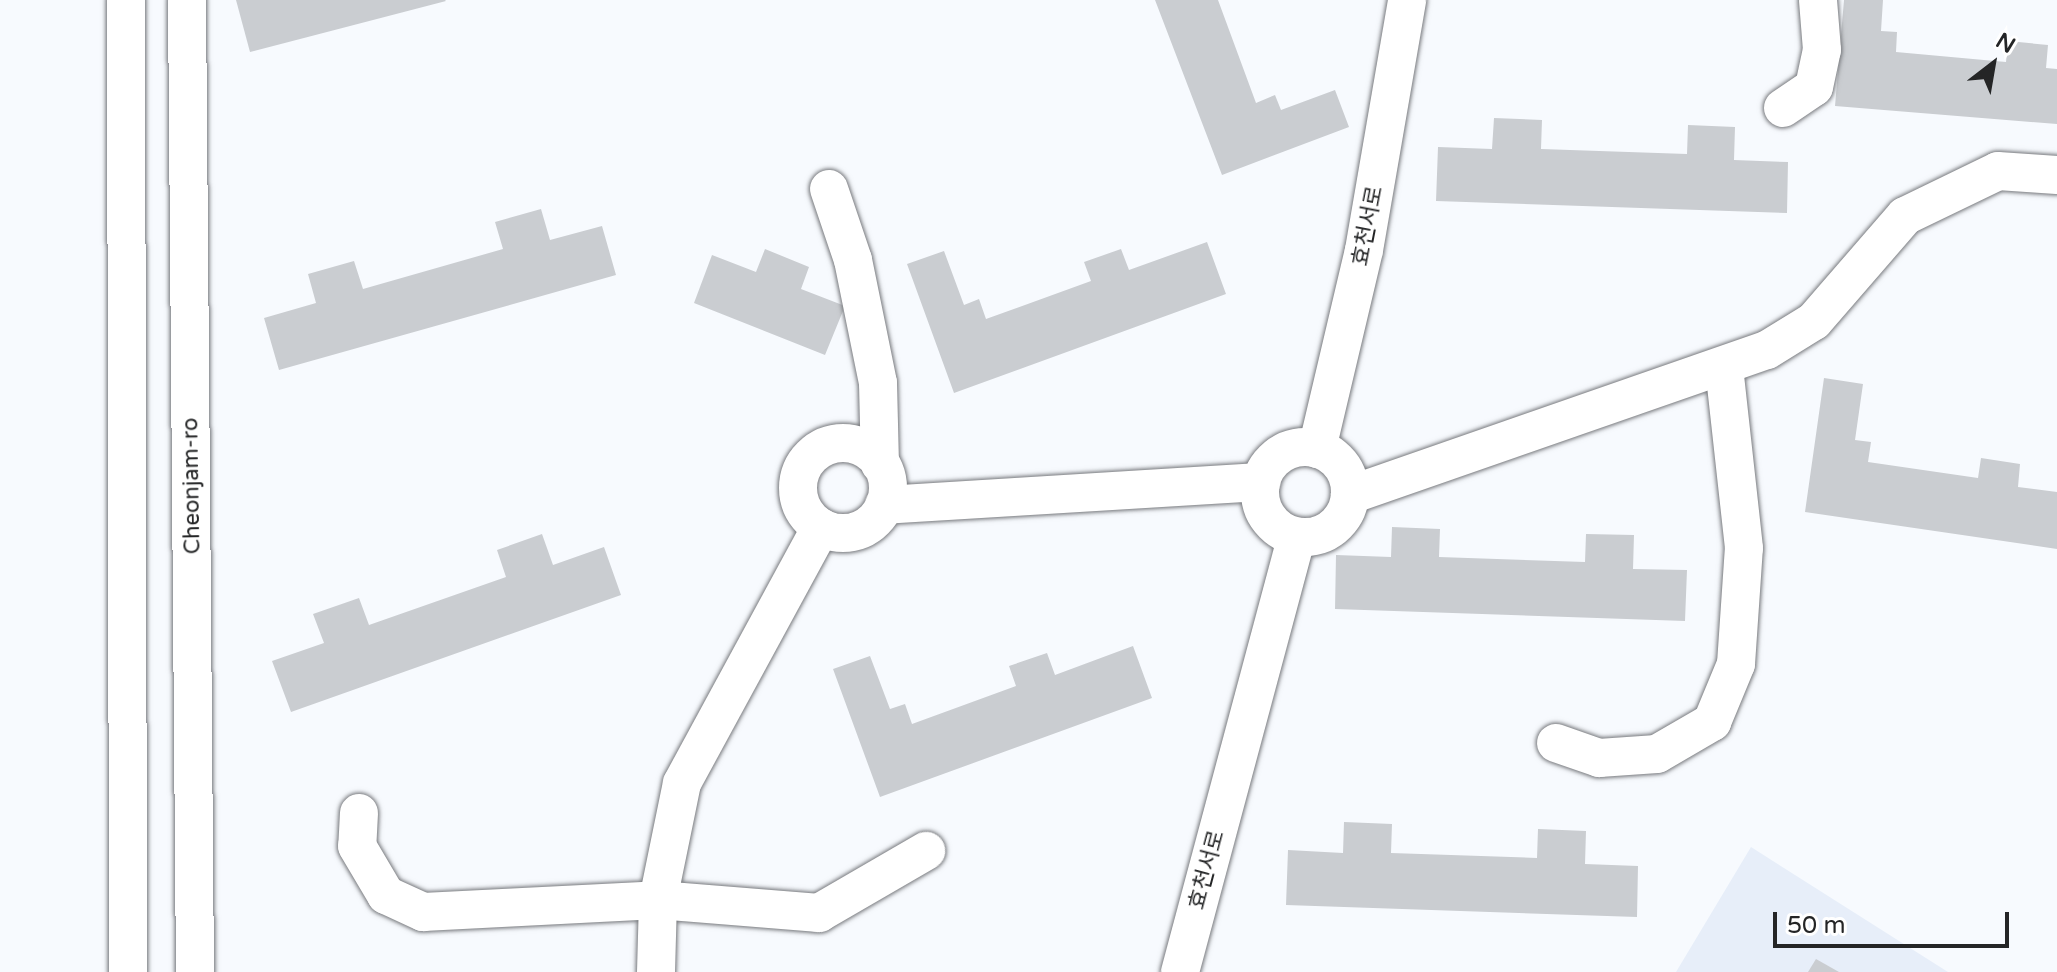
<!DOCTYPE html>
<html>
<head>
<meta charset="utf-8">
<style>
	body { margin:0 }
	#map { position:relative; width:2057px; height:972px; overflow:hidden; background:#f7fafe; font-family:"Varela Round","Noto Sans KR",sans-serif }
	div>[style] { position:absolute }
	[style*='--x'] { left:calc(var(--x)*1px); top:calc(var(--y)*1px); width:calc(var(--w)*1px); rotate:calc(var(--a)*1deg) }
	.built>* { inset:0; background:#e7eef9 }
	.building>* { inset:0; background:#cacdd1 }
	.roads { filter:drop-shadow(0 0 2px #787a7e) drop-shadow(0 0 2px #787a7e) }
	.minor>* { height:38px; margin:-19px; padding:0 19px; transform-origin:19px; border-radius:19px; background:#fff }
	.minor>.ring { margin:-19px; padding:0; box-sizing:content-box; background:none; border:38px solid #fff; border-radius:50% }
	span { translate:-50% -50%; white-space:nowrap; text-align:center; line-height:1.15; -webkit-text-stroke:8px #fff; paint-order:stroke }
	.street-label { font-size:22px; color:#242526 }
	.north { position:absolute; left:1953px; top:24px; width:80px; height:80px; -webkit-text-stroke:6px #fff; paint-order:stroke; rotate:31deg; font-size:22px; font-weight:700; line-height:32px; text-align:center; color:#242526 }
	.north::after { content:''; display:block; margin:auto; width:28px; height:36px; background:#242526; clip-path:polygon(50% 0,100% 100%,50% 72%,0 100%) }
	.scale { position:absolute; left:1773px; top:912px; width:236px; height:36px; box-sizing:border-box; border:4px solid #242526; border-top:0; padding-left:10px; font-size:24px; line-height:28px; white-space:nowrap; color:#242526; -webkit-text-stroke:6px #fff; paint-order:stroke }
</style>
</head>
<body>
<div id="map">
	<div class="built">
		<i style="clip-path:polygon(1751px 847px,1948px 972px,1676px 972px)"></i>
	</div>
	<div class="building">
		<i style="clip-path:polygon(236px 0,445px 0,446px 1px,250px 52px)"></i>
		<i style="clip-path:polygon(1155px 0,1218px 0,1256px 103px,1275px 95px,1281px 110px,1335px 90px,1349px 127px,1222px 175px)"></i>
		<i style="clip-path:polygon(1844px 0,1883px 0,1881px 31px,1897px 32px,1896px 52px,2006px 62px,2008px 41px,2048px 45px,2046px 68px,2057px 69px,2057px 124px,1835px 106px)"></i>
		<i style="clip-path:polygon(1494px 118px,1542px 120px,1541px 149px,1687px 154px,1688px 125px,1735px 127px,1734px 160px,1788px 162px,1787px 213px,1436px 201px,1438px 147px,1492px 149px)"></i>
		<i style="clip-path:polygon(541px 209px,550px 240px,602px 226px,616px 275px,279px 370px,264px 318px,316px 303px,308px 274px,354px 261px,363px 289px,503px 249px,495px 222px)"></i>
		<i style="clip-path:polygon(1207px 242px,1226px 294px,954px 393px,907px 264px,944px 251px,964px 305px,979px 299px,986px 319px,1091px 281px,1084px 262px,1121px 249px,1129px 270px)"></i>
		<i style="clip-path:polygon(765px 249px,809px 267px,801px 289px,845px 306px,825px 355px,694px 303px,712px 255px,756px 272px)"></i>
		<i style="clip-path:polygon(1824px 378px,1863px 384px,1855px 440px,1871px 442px,1868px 462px,1978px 478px,1981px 458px,2020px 464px,2018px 487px,2057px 492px,2057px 549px,1805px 512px)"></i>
		<i style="clip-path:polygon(1392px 527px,1440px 529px,1439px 557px,1585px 562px,1586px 534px,1634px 535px,1633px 569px,1687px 570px,1685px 621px,1335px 609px,1336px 555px,1391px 557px)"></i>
		<i style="clip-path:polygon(542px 534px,553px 565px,604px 547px,621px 595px,291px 712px,272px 661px,324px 643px,313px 614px,359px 598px,369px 625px,506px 577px,497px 550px)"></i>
		<i style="clip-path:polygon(1133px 646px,1152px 698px,880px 797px,833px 669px,870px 656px,890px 709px,905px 704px,912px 724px,1016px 686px,1009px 666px,1047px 653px,1055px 675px)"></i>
		<i style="clip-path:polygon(1344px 822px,1392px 824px,1391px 853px,1537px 858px,1538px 829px,1586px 831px,1585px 864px,1638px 866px,1637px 917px,1286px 905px,1288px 850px,1343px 853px)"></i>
		<i style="clip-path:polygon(1816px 959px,1839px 972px,1808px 972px)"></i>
	</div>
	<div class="roads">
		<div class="minor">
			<i style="--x:126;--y:0;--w:972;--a:89.88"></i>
			<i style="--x:187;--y:0;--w:972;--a:89.53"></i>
			<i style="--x:1783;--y:108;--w:37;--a:-34"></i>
			<i style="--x:1814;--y:87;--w:38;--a:-78"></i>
			<i style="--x:1822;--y:50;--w:50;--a:-94.6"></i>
			<i style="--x:829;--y:189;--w:75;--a:71.3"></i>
			<i style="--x:853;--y:260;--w:126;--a:78.5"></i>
			<i style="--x:878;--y:383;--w:81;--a:88.6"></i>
			<i class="ring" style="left:798px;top:443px;width:52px;height:52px"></i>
			<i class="ring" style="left:1260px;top:447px;width:52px;height:52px"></i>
			<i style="--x:1317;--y:449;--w:204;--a:-76.7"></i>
			<i style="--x:1364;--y:250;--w:254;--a:-80.2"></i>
			<i style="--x:1350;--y:495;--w:441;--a:-19.2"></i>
			<i style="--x:1767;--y:350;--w:55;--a:-31.7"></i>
			<i style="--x:1814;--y:321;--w:139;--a:-49.1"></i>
			<i style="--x:1905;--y:216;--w:103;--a:-25.8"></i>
			<i style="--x:1998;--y:171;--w:59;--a:3.9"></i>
			<i style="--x:884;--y:505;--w:378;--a:-3.5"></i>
			<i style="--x:1556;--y:743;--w:46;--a:19.2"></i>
			<i style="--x:1599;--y:758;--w:58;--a:-3.9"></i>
			<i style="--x:1657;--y:754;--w:64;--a:-30.2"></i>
			<i style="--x:1712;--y:722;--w:63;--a:-67.5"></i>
			<i style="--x:1736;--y:664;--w:116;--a:-86.1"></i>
			<i style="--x:1744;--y:548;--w:182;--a:-96.3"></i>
			<i style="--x:359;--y:813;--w:33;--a:93"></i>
			<i style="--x:357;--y:846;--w:57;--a:59.4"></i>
			<i style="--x:386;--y:895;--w:41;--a:24.7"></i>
			<i style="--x:423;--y:912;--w:235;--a:-2.9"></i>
			<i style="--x:658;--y:900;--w:162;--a:4.6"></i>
			<i style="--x:819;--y:913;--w:124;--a:-30.1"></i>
			<i style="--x:656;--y:972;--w:72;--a:-88.4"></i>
			<i style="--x:658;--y:900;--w:119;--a:-78.4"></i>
			<i style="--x:682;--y:783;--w:291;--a:-61.5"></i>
			<i style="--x:1180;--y:972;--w:451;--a:-75"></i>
		</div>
	</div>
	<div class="street-label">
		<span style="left:1368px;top:226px;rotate:-79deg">효천서로</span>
		<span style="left:192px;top:486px;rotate:-91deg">Cheonjam-ro</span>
		<span style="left:1207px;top:870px;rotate:-75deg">효천서로</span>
	</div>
	<div class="north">N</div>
	<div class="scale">50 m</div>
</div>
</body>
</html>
